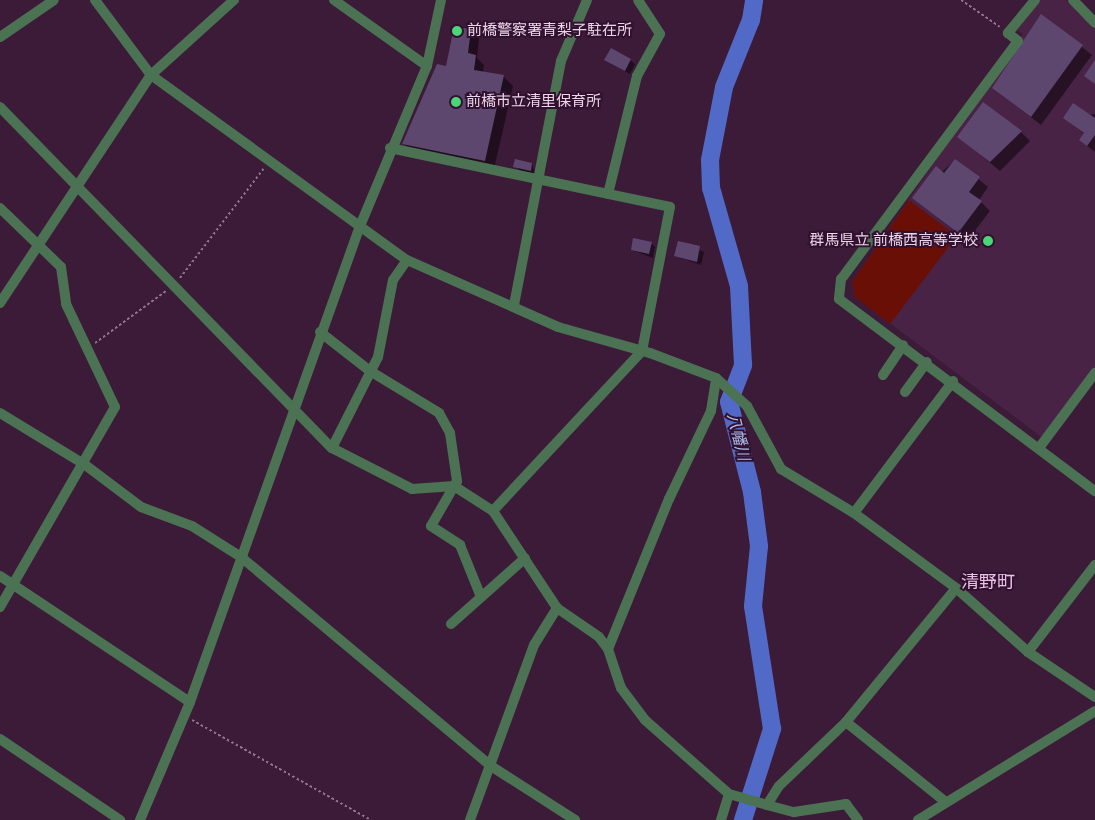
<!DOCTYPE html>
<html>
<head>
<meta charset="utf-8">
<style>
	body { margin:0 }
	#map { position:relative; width:1095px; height:820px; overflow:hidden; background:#3c1b39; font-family:Cabin,"Noto Sans JP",sans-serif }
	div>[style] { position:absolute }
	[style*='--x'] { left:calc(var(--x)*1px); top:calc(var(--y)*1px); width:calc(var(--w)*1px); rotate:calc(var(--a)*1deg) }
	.built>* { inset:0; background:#492346 }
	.green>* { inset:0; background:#690f06 }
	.shadow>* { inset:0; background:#0007 }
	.river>* { height:18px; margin:-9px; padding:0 9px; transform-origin:9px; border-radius:9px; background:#526ac7 }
	.building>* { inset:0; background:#5e476f }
	.path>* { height:2px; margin-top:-1px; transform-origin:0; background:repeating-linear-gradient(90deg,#91758e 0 2.5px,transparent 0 5px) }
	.minor>* { height:10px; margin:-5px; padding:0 5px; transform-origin:5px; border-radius:5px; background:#4b7253 }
	.dots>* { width:14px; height:14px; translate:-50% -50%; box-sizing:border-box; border:2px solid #31112f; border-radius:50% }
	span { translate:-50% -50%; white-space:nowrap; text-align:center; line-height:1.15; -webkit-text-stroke:4px #31112f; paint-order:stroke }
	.poi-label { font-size:15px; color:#ead4e7 }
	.left { translate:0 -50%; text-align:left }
	.right { translate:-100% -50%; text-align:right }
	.water-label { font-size:16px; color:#aebeee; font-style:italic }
	.quarter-label { font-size:18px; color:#ebc0e6 }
</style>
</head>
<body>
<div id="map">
	<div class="built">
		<i style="clip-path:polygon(1041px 0,1066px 0,1095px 29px,1095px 367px,1043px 438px,855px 297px,852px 282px,1023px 34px,1017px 30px)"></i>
	</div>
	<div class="green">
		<i style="clip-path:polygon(909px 200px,957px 236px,890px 324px,855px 297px,852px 282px)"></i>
	</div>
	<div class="shadow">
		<i style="clip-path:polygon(1041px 15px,1092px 55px,1041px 125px,993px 88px)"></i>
		<i style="clip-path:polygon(470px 30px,479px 39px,477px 58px,484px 65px,483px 73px,504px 77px,513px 86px,494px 169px,413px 152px,403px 143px)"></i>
		<i style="clip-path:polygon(606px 60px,630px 60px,635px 64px,630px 74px)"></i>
		<i style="clip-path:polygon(1095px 114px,1095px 152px,1080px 140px,1084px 134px,1064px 118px)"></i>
		<i style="clip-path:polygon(1021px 132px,1030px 141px,1000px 171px,959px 137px)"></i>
		<i style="clip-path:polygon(955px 160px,988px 187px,979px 200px,990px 211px,967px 241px,913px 198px)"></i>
		<i style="clip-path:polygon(516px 161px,532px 164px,535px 174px,519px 171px)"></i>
		<i style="clip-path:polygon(651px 243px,655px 247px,653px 258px,632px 250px)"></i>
		<i style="clip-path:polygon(679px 243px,704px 252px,701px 265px,676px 256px)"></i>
	</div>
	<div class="river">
		<i style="--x:743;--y:820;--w:96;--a:-72.3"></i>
		<i style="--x:772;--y:729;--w:124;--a:-98.8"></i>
		<i style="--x:753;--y:606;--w:60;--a:-84.3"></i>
		<i style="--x:759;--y:546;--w:54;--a:-97.4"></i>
		<i style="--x:752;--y:492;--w:93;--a:-104.3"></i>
		<i style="--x:729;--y:402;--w:40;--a:-69"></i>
		<i style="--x:743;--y:365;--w:79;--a:-92.9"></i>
		<i style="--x:739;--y:286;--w:102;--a:-105.9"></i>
		<i style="--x:711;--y:188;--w:28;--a:-92"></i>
		<i style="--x:710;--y:160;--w:74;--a:-79.1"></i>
		<i style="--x:724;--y:87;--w:72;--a:-68.1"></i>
		<i style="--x:751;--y:20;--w:20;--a:-81"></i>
	</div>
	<div class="building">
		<i style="clip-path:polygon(1041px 14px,1083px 45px,1031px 117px,992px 88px)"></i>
		<i style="clip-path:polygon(454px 27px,471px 29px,468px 53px,476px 55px,474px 70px,504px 75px,485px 161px,402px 144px,437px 64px,446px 66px)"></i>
		<i style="clip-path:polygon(611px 48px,631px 59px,625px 71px,604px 60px)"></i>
		<i style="clip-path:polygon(1095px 60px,1095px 84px,1084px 76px)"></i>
		<i style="clip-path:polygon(983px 102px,1022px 131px,990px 162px,957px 137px)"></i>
		<i style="clip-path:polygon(1073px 103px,1095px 118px,1095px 135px,1087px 146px,1079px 140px,1084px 133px,1063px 118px)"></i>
		<i style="clip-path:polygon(515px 159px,532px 163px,531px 171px,513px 167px)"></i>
		<i style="clip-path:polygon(955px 159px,980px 177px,969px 192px,982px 201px,958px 233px,912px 198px,936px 166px,944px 173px)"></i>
		<i style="clip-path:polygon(633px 238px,652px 242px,649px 254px,631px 250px)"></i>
		<i style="clip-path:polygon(678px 241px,700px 246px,697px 262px,674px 256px)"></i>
	</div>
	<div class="path">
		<i style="--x:961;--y:0;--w:47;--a:34.7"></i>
		<i style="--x:180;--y:278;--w:138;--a:-52.6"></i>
		<i style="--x:95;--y:343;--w:88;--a:-36.2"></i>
		<i style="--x:192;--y:720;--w:205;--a:29.2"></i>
	</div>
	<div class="minor">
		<i style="--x:95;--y:0;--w:94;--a:53.3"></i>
		<i style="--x:151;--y:75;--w:316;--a:35.9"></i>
		<i style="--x:407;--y:260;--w:165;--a:23.9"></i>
		<i style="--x:558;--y:327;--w:96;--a:15.8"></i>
		<i style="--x:650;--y:353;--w:71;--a:20.7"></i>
		<i style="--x:716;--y:378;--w:42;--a:42.1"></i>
		<i style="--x:747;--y:406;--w:72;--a:61.6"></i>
		<i style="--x:781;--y:469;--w:85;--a:31.1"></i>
		<i style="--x:854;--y:513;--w:127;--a:36.3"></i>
		<i style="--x:956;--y:588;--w:96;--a:41.6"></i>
		<i style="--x:1028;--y:652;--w:81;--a:33.9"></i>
		<i style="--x:334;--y:0;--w:114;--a:35.4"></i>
		<i style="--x:1035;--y:0;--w:43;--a:129.3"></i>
		<i style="--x:1008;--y:33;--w:13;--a:39"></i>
		<i style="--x:1018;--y:41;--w:297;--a:126.6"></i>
		<i style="--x:841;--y:279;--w:20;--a:96"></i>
		<i style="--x:839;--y:299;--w:320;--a:36.9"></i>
		<i style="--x:1073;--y:0;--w:32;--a:46"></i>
		<i style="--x:0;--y:37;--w:65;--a:-34.4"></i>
		<i style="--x:0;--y:107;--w:476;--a:45.8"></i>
		<i style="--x:332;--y:448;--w:90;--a:27.1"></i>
		<i style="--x:412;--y:489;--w:42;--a:-4.1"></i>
		<i style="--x:454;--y:486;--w:46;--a:32.7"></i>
		<i style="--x:493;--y:511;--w:116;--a:56.6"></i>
		<i style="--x:557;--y:608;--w:51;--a:34.6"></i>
		<i style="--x:599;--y:637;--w:15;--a:53"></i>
		<i style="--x:608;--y:649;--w:41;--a:71.6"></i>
		<i style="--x:621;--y:688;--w:40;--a:53"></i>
		<i style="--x:645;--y:720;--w:112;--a:41.4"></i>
		<i style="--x:729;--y:794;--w:40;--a:16"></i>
		<i style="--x:767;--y:805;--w:22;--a:-58"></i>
		<i style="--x:779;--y:786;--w:93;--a:-43.7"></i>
		<i style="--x:846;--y:722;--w:173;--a:-50.6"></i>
		<i style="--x:390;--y:148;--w:286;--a:11.9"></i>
		<i style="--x:670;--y:207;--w:147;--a:101"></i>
		<i style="--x:642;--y:351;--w:219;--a:133"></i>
		<i style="--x:608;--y:194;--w:122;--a:-76.2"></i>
		<i style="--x:637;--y:76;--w:48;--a:-61.3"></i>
		<i style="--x:660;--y:34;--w:40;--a:-122.9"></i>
		<i style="--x:0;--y:208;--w:85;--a:44"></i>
		<i style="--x:61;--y:267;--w:37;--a:82"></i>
		<i style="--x:66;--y:304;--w:114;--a:64.6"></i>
		<i style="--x:115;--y:407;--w:231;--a:119.9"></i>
		<i style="--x:0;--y:303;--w:273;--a:-56.5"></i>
		<i style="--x:151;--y:75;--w:112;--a:-42.1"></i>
		<i style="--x:514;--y:305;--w:248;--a:-79.1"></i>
		<i style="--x:561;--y:61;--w:66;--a:-66.9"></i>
		<i style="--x:320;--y:332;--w:63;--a:38"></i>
		<i style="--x:370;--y:371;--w:81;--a:31.3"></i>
		<i style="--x:439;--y:413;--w:23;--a:61"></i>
		<i style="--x:450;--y:433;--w:49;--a:81.7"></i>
		<i style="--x:457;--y:481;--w:52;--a:120"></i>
		<i style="--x:431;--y:526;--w:35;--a:33"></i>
		<i style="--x:460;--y:545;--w:56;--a:68"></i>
		<i style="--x:883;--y:375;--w:36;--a:-56"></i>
		<i style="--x:905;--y:392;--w:37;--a:-54"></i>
		<i style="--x:0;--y:413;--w:98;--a:31.3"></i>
		<i style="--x:84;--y:464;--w:71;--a:37"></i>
		<i style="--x:141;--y:507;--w:54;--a:20.4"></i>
		<i style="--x:192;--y:526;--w:58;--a:32.3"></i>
		<i style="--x:241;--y:557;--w:326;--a:39.9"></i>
		<i style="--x:491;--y:766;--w:100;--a:32.7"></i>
		<i style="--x:332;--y:448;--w:102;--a:-63.2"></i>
		<i style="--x:378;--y:357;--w:78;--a:-79"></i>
		<i style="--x:393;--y:280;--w:24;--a:-55"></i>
		<i style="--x:1039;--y:448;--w:94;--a:-53.3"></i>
		<i style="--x:854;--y:513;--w:165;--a:-53.1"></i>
		<i style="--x:0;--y:576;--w:228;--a:33.6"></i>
		<i style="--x:451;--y:624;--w:99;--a:-41.7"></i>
		<i style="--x:608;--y:649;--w:162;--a:-67.9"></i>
		<i style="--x:669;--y:499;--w:98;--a:-64.5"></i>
		<i style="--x:711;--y:411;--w:33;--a:-81"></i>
		<i style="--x:1028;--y:652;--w:110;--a:-52.4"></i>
		<i style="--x:846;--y:722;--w:128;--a:38.7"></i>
		<i style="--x:0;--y:739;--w:145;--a:34"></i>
		<i style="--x:767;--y:805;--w:28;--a:15"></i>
		<i style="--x:794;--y:812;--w:53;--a:-8.7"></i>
		<i style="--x:846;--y:804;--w:20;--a:53"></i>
		<i style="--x:140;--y:820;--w:128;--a:-67"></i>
		<i style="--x:190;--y:702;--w:505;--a:-70.35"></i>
		<i style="--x:360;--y:226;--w:173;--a:-67.3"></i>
		<i style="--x:427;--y:66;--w:67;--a:-78"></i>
		<i style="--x:470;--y:820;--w:186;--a:-69.9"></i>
		<i style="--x:534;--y:645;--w:44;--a:-58.1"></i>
		<i style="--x:721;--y:820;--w:27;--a:-73"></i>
		<i style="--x:918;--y:820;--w:208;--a:-31.6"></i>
	</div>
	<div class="dots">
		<i style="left:457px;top:31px;background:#4bd677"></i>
		<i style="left:456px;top:102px;background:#4bd677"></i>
		<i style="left:988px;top:241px;background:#4bd677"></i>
	</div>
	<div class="poi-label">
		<span class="left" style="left:467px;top:31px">前橋警察署青梨子駐在所</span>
		<span class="left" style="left:466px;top:102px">前橋市立清里保育所</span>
		<span class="right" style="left:978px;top:241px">群馬県立 前橋西高等学校</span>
	</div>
	<div class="water-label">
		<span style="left:738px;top:437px;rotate:76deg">八幡川</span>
	</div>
	<div class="quarter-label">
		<span style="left:988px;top:582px">清野町</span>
	</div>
</div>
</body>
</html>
